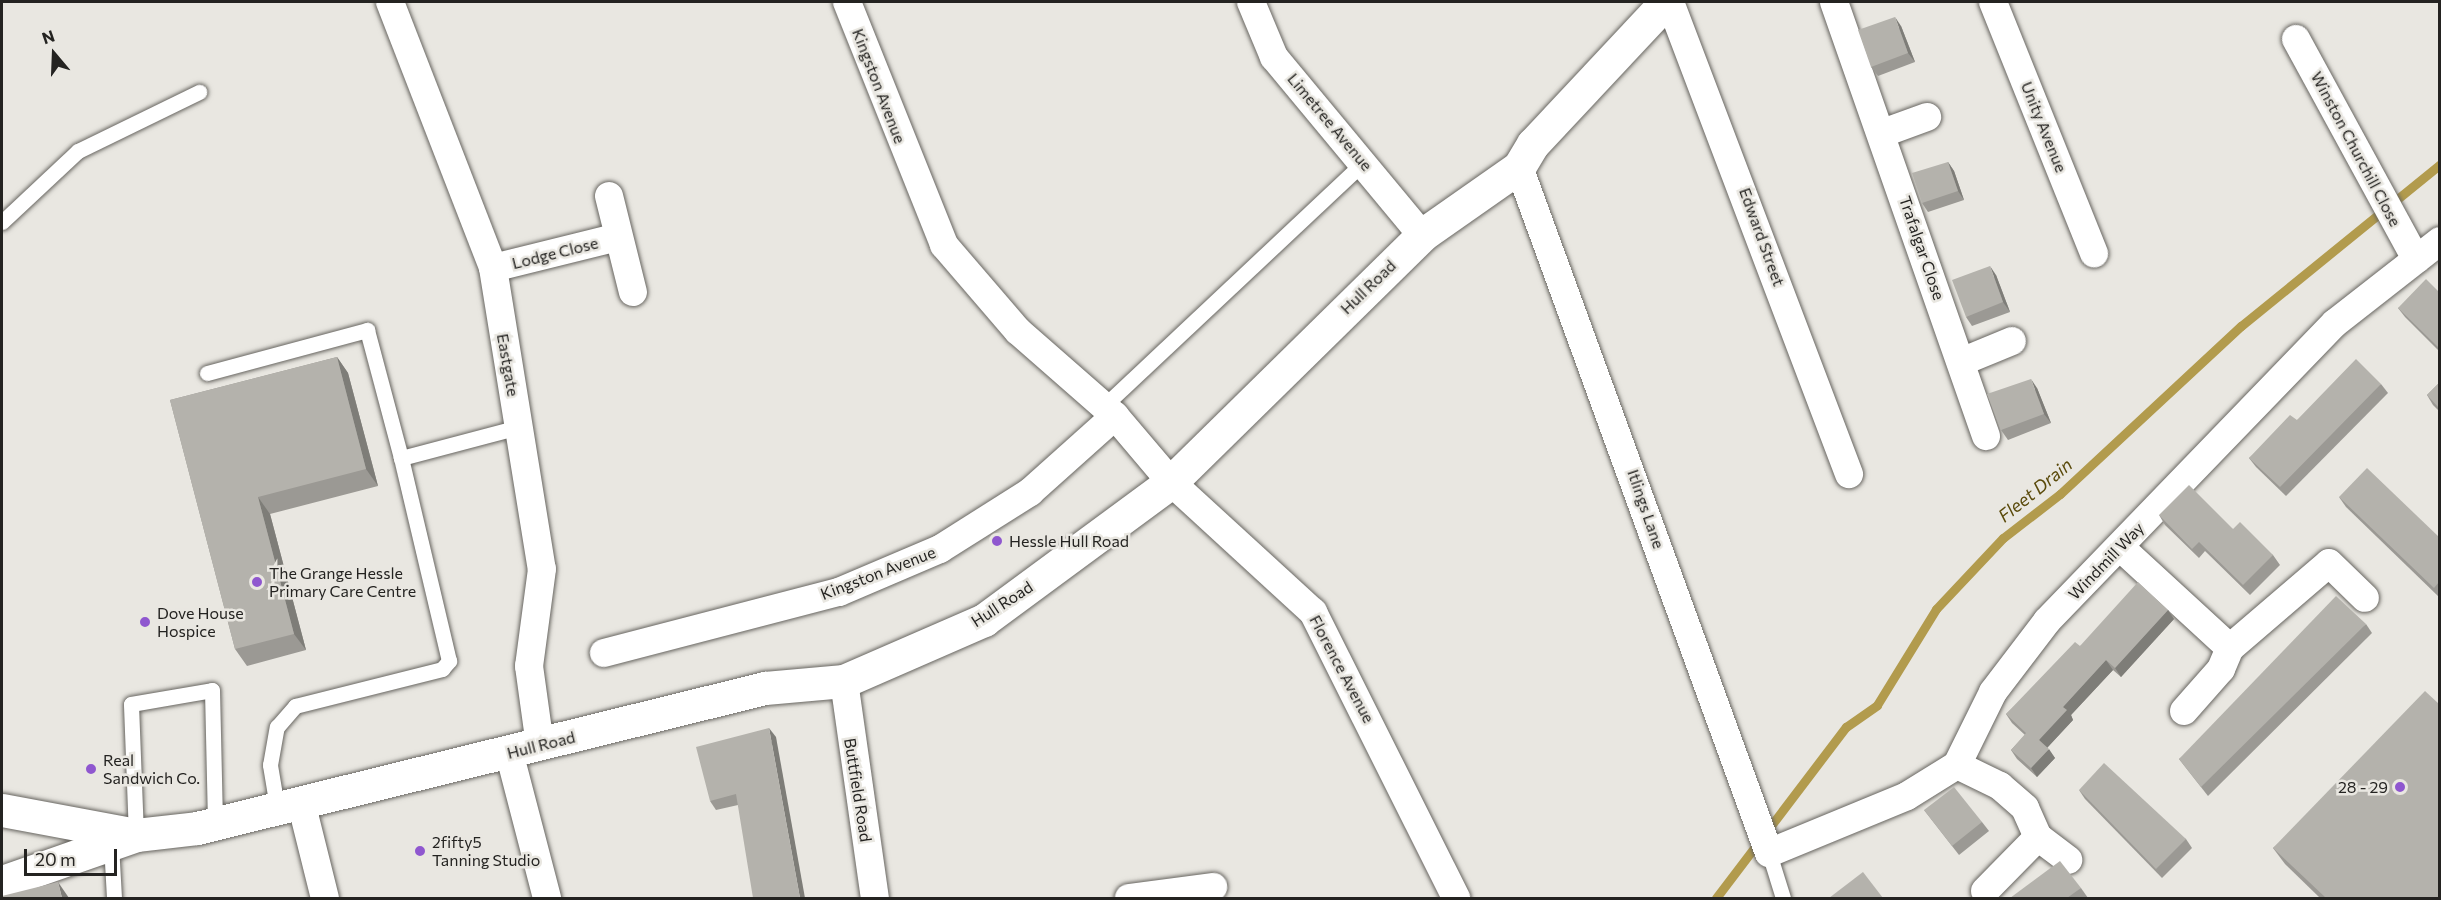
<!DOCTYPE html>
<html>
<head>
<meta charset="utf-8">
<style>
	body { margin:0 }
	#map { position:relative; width:2441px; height:900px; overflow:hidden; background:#e9e7e1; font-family:Commissioner,sans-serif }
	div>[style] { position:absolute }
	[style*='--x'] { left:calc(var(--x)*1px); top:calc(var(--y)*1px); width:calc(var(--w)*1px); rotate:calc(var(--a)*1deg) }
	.stream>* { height:9px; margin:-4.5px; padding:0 4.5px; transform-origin:4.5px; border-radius:4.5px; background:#b29b4d }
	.roads { filter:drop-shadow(0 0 2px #676560) drop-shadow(0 0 2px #676560) }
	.lane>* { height:15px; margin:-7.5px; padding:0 7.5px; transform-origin:7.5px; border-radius:7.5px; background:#fff }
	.street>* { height:28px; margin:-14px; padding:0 14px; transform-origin:14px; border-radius:14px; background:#fff }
	.secondary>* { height:33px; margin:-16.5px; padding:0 16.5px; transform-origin:16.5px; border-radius:16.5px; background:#fff }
	.wall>* { inset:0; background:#9b9994 }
	.shaded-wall>* { inset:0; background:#7e7d78 }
	.building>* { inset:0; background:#b4b2ac }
	.dots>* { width:16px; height:16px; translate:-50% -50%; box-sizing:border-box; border:3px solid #e9e7e1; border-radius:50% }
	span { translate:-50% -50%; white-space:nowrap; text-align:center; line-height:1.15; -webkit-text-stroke:5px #e9e7e1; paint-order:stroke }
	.street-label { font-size:16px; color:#242321 }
	.poi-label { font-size:16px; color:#242321 }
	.left { translate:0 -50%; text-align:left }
	.right { translate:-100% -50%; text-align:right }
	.water-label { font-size:18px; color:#5a4a0b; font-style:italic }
	.frame { position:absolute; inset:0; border:3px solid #242321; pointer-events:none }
	.north { position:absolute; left:24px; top:24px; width:60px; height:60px; -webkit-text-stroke:4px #e9e7e1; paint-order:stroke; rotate:341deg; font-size:16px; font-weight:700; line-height:24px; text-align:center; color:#242321 }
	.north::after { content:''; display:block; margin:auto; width:21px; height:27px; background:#242321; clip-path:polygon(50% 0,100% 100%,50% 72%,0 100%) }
	.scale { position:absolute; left:24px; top:849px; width:93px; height:27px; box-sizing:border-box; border:3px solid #242321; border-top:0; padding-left:8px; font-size:18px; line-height:21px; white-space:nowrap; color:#242321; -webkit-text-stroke:4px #e9e7e1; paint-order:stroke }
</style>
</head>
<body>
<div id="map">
	<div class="stream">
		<i style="--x:1716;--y:898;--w:215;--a:-52.8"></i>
		<i style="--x:1846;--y:727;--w:38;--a:-35"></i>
		<i style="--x:1877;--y:705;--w:113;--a:-58.4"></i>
		<i style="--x:1936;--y:609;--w:98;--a:-46.7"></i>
		<i style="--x:2003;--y:538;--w:72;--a:-37.7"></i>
		<i style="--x:2060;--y:494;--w:247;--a:-42.9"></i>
		<i style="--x:2241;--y:326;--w:257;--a:-39.1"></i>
	</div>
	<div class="roads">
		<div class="lane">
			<i style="--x:2;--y:222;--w:104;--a:-43.1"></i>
			<i style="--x:78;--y:151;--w:135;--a:-26"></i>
			<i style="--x:207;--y:373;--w:166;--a:-15"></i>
			<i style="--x:367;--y:330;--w:132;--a:75.1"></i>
			<i style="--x:1104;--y:406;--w:357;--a:-43.2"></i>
			<i style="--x:277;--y:807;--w:43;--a:-99.5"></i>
			<i style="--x:270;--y:765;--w:39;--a:-80"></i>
			<i style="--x:277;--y:727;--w:28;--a:-49"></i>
			<i style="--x:295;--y:706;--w:152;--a:-14.1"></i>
			<i style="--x:442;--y:669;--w:11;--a:-49"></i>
			<i style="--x:449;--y:661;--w:209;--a:-103.3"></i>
			<i style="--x:401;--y:458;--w:121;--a:-14.8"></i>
			<i style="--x:136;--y:835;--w:131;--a:-92.2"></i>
			<i style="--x:131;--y:704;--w:82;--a:-9.8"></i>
			<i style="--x:212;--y:690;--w:133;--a:88.7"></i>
			<i style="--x:111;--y:844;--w:54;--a:86.8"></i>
			<i style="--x:1769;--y:853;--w:47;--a:72.7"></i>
		</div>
		<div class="street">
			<i style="--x:390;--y:2;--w:285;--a:68.8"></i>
			<i style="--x:493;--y:268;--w:305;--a:80.8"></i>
			<i style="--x:542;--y:569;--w:98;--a:97.6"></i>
			<i style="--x:529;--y:666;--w:80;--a:82.1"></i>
			<i style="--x:847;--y:2;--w:262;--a:68.2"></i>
			<i style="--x:944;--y:245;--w:113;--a:49.3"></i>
			<i style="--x:1018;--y:331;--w:129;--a:41.2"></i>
			<i style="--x:1115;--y:416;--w:87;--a:49.7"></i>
			<i style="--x:1171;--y:482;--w:193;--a:42.5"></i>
			<i style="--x:1313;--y:612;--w:320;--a:63.4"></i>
			<i style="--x:1251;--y:2;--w:60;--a:67.3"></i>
			<i style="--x:1274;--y:57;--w:231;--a:50.3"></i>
			<i style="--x:1670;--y:2;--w:505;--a:69.23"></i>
			<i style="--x:1834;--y:2;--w:460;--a:70.7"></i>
			<i style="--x:1993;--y:2;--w:271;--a:68.1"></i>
			<i style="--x:2296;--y:39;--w:251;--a:61.4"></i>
			<i style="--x:1883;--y:133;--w:47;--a:-20"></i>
			<i style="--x:1519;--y:167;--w:730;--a:69.98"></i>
			<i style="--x:1769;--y:853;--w:149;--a:-22.4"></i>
			<i style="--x:1907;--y:796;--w:59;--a:-31.8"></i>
			<i style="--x:1957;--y:765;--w:81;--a:-63.7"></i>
			<i style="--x:1993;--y:692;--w:89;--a:-52.7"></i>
			<i style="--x:2047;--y:621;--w:414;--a:-46"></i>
			<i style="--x:2335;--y:323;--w:133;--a:-38"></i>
			<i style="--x:609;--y:196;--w:99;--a:76"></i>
			<i style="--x:493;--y:268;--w:129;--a:-13.9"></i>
			<i style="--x:1961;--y:362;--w:55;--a:-22.4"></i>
			<i style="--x:2120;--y:547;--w:149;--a:42.6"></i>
			<i style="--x:604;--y:653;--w:243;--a:-14.6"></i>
			<i style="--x:839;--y:592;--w:110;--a:-23.1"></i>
			<i style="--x:940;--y:549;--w:107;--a:-32.3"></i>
			<i style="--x:1030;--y:492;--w:114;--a:-41.8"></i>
			<i style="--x:844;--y:681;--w:219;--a:81.9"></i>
			<i style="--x:2184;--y:711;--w:56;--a:-48.6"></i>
			<i style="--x:2221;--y:669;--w:23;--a:-67"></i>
			<i style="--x:2230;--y:648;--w:130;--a:-40.6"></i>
			<i style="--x:2329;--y:563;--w:50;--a:44.2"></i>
			<i style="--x:509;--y:752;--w:151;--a:75.4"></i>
			<i style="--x:1957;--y:765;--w:48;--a:26"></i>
			<i style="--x:2000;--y:786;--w:33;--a:41"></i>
			<i style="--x:2025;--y:808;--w:32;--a:66"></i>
			<i style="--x:2038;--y:837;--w:38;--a:37"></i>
			<i style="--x:301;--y:802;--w:99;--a:76"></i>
			<i style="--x:1985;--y:891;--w:76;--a:-45.5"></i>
			<i style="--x:1129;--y:898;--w:85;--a:-7.5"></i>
		</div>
		<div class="secondary">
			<i style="--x:2;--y:810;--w:135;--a:10.6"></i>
			<i style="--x:2;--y:882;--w:142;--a:-19.3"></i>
			<i style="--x:136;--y:835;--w:61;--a:-6.5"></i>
			<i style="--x:197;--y:828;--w:585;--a:-13.85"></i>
			<i style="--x:765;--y:688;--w:79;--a:-5.1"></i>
			<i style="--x:844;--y:681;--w:153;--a:-23.5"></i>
			<i style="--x:984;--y:620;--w:232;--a:-36.4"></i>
			<i style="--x:1171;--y:482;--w:352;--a:-44.5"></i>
			<i style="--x:1422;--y:235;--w:118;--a:-35"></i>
			<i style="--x:1519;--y:167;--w:27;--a:-59"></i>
			<i style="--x:1533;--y:144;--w:195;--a:-46.9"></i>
		</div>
	</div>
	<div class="wall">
		<i style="clip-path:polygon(1901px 26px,1915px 62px,1878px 76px,1871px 67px)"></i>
		<i style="clip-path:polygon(1948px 162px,1954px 171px,1964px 200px,1928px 212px,1922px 203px)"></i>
		<i style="clip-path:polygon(1996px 275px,2010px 312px,1972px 326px,1966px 317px)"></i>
		<i style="clip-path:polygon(2439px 292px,2439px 351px,2405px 317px,2398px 308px)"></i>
		<i style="clip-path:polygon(337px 357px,348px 373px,378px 486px,270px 514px,306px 650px,247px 666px,235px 649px,170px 400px)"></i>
		<i style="clip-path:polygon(2439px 383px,2439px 411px,2433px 405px,2427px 395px)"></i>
		<i style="clip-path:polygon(2381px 384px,2388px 393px,2286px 496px,2256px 467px,2249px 458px,2297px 420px)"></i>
		<i style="clip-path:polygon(2037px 388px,2051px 423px,2008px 440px,2001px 430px)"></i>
		<i style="clip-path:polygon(2339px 497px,2439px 537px,2439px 597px,2346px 507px)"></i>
		<i style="clip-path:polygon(2159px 515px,2233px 529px,2273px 555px,2280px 565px,2250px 595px,2205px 551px,2199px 558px,2165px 525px)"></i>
		<i style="clip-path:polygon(2168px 610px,2174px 619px,2121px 677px,2113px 670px,2071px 715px,2073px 720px,2047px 748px,2055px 758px,2037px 777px,2017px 759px,2011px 750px,2025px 735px,2012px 723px,2006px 714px,2080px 646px)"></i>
		<i style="clip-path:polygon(2366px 624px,2372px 633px,2208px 796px,2179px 759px)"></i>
		<i style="clip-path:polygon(2439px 704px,2439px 898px,2320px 898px,2285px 864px,2273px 848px)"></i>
		<i style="clip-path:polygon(776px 737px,738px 805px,716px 810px,710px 801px)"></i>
		<i style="clip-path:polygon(2079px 790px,2186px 839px,2192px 848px,2162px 878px,2085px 799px)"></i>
		<i style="clip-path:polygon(1924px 810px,1982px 822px,1989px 831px,1959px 855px)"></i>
		<i style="clip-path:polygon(2081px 888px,2088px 898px,2010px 898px)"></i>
	</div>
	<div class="shaded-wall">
		<i style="clip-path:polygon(1895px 17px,1901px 26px,1915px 62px,1908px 53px)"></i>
		<i style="clip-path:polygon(1948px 162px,1954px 171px,1964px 200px,1958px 191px)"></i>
		<i style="clip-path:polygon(1990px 266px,1996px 275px,2010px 312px,2003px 302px)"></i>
		<i style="clip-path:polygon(337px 357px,348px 373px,378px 486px,366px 469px)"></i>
		<i style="clip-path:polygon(2031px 379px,2037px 388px,2051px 423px,2044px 414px)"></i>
		<i style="clip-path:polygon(258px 497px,270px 514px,306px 650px,294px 634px)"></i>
		<i style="clip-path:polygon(2168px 610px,2174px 619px,2121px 677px,2115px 668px)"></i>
		<i style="clip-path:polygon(2106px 660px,2113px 670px,2071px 715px,2073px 720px,2046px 749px,2039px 740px,2063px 707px)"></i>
		<i style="clip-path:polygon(769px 728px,776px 737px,805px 898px,800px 898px)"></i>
		<i style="clip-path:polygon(2049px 749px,2055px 758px,2037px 777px,2031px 768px)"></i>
		<i style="clip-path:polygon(58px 882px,69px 898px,62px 898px)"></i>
	</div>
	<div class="building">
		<i style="clip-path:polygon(1895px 17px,1908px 53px,1871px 67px,1858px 30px)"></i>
		<i style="clip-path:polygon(1948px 162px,1958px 191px,1922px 203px,1912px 173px)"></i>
		<i style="clip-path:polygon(1990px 266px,2003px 302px,1966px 317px,1952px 280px)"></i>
		<i style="clip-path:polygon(2426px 279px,2439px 292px,2439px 348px,2398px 308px)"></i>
		<i style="clip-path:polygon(337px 357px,366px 469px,258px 497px,294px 634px,235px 649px,170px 400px)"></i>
		<i style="clip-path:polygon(2356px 359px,2381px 384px,2280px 487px,2249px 458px,2290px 415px,2297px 420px)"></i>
		<i style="clip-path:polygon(2031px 379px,2044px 414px,2001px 430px,1987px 394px)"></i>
		<i style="clip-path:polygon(2439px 383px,2439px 408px,2427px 395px)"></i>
		<i style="clip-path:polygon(2367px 468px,2439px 537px,2439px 582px,2434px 588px,2339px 497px)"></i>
		<i style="clip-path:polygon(2189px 485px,2233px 529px,2240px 522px,2273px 555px,2243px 585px,2199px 542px,2192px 549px,2159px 515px)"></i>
		<i style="clip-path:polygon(2138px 582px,2168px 610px,2115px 668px,2106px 660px,2063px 707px,2067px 710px,2039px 740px,2049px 749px,2031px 768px,2011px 750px,2026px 733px,2006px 714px,2075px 642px,2080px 646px)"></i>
		<i style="clip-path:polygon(2336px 596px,2366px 624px,2201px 787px,2179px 759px)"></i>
		<i style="clip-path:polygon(2425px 691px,2439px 704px,2439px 897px,2438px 898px,2326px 898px,2273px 848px)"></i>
		<i style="clip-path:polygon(769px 728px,800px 898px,753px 898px,736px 794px,710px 801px,696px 747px)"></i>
		<i style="clip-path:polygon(2104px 763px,2186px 839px,2156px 869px,2079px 790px)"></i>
		<i style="clip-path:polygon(1954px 787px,1982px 822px,1952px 846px,1924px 810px)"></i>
		<i style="clip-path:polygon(2060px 861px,2081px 888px,2067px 898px,2010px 898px)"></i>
		<i style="clip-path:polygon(1863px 872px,1883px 898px,1829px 898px)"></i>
		<i style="clip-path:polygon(58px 882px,62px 898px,2px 898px,2px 896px)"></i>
	</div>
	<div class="dots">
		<i style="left:997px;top:541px;background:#8f57cf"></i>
		<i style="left:257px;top:582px;background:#8f57cf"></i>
		<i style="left:145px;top:622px;background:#8f57cf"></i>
		<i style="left:91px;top:769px;background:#8f57cf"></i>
		<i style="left:2400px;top:787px;background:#8f57cf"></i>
		<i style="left:420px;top:851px;background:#8f57cf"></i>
	</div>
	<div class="street-label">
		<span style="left:879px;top:86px;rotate:69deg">Kingston Avenue</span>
		<span style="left:1330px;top:122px;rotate:50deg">Limetree Avenue</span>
		<span style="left:2044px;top:127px;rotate:68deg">Unity Avenue</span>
		<span style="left:2356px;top:149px;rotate:62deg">Winston Churchill Close</span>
		<span style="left:1762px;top:237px;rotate:70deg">Edward Street</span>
		<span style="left:1922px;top:248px;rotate:71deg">Trafalgar Close</span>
		<span style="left:555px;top:253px;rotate:-14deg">Lodge Close</span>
		<span style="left:1368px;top:287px;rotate:-44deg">Hull Road</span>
		<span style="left:508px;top:365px;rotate:80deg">Eastgate</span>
		<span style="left:1646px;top:509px;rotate:71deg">Itlings Lane</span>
		<span style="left:2106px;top:561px;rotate:-46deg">Windmill Way</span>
		<span style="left:878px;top:573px;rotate:-21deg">Kingston Avenue</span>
		<span style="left:1002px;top:604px;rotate:-33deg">Hull Road</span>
		<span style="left:1342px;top:669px;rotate:62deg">Florence Avenue</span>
		<span style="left:541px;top:745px;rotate:-14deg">Hull Road</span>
		<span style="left:858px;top:790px;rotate:81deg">Buttfield Road</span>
	</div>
	<div class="poi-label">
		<span class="left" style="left:1009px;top:541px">Hessle Hull Road</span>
		<span class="left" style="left:269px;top:582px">The Grange Hessle<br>Primary Care Centre</span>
		<span class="left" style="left:157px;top:622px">Dove House<br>Hospice</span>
		<span class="left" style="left:103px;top:769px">Real<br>Sandwich Co.</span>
		<span class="right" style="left:2388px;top:787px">28 - 29</span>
		<span class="left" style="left:432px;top:851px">2fifty5<br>Tanning Studio</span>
	</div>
	<div class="water-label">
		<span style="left:2035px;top:490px;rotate:-39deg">Fleet Drain</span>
	</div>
	<div class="frame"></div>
	<div class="north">N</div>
	<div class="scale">20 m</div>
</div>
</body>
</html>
